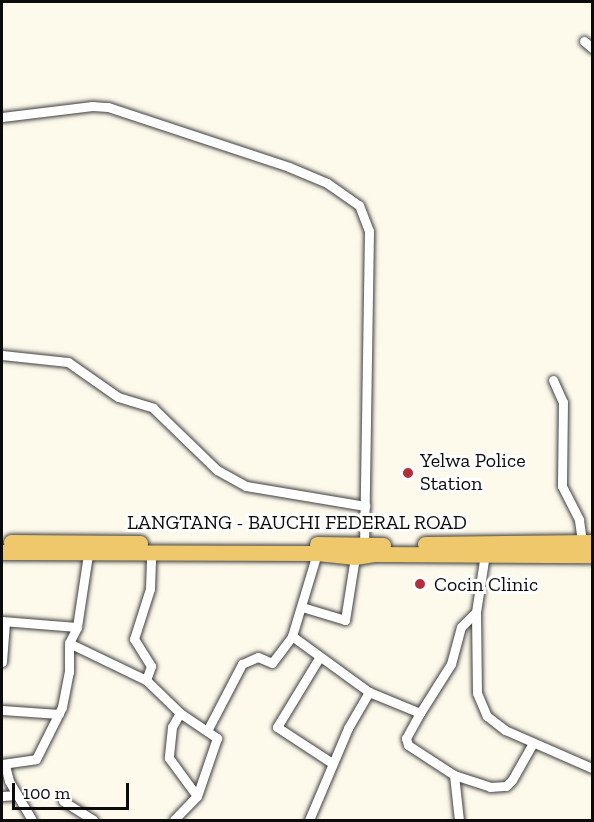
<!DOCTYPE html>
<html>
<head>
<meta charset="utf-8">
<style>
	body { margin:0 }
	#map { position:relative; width:594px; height:822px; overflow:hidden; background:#fdf9eb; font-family:"Zilla Slab",serif }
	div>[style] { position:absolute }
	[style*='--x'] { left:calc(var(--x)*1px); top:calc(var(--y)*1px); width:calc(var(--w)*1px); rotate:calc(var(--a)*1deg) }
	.roads { filter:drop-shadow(0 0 2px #3e3e3e) drop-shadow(0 0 2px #3e3e3e) }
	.minor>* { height:9px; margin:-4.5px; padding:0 4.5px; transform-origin:4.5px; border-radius:4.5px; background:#fff }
	.primary>* { height:15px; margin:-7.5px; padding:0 7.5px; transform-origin:7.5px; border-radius:7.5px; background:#eec86b }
	.dots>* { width:16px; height:16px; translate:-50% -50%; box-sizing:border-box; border:3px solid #fff; border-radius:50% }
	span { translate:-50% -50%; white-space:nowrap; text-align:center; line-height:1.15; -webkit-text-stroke:6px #fff; paint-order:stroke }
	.poi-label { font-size:20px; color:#0b0b0b }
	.left { translate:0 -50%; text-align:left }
	.street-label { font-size:20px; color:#0b0b0b }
	.frame { position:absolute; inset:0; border:3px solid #0b0b0b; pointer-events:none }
	.scale { position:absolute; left:12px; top:783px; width:117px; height:27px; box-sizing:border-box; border:3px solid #0b0b0b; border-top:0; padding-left:8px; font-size:18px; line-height:21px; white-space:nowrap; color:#0b0b0b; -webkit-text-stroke:4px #fff; paint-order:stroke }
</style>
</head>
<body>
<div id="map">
	<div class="roads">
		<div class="minor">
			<i style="--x:584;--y:41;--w:11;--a:41"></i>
			<i style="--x:2;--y:117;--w:91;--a:-7"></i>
			<i style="--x:92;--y:106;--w:16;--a:4"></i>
			<i style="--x:108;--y:107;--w:191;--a:18.3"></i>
			<i style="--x:289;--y:167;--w:41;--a:22.8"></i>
			<i style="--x:327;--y:183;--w:39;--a:35"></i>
			<i style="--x:359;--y:205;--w:28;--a:69"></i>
			<i style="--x:369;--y:231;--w:314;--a:90.9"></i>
			<i style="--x:2;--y:355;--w:66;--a:6.1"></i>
			<i style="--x:68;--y:362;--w:61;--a:35"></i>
			<i style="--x:118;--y:397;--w:37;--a:17"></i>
			<i style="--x:153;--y:408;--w:89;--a:44.1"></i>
			<i style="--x:217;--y:470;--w:33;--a:29"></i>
			<i style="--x:246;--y:486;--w:121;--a:9.5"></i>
			<i style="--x:553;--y:380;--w:24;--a:66"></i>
			<i style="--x:563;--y:402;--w:84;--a:90.7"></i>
			<i style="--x:562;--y:486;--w:38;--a:63"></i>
			<i style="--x:579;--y:520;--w:22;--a:82"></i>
			<i style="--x:302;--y:607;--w:45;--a:16.8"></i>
			<i style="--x:345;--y:620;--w:64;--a:-81"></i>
			<i style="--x:476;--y:612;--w:81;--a:89.3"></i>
			<i style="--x:477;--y:693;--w:25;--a:67"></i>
			<i style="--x:487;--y:716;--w:23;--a:38"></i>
			<i style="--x:505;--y:730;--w:95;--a:23.6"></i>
			<i style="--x:2;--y:621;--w:75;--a:4.6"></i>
			<i style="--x:292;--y:636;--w:95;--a:36"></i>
			<i style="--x:369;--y:692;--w:55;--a:22.4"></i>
			<i style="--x:420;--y:713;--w:58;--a:-57.7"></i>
			<i style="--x:451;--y:664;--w:38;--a:-75"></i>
			<i style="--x:461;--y:627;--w:21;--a:-45"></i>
			<i style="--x:476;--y:612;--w:59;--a:-81.2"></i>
			<i style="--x:69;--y:643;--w:85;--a:25.7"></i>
			<i style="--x:146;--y:680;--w:47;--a:44.1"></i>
			<i style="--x:180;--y:713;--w:45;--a:34"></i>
			<i style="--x:217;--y:738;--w:61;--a:109"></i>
			<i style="--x:197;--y:796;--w:33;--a:134"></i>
			<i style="--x:319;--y:658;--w:81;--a:121.3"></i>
			<i style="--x:277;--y:727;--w:66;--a:33.2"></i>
			<i style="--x:2;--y:662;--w:40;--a:-85.7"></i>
			<i style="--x:146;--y:680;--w:15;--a:-70"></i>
			<i style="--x:151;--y:666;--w:32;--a:-122"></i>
			<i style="--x:134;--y:639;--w:52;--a:-72.3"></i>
			<i style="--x:150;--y:589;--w:36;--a:-88"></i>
			<i style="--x:2;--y:710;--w:57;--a:4"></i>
			<i style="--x:180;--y:713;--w:16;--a:120"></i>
			<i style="--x:172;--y:727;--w:31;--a:96"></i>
			<i style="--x:169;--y:758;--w:47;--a:53.6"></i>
			<i style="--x:420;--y:713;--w:29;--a:119"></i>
			<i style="--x:406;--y:738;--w:7;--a:74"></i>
			<i style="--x:408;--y:745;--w:55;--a:33.1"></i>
			<i style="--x:454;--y:775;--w:38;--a:18"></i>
			<i style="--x:490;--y:787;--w:16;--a:-4"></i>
			<i style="--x:506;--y:786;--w:8;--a:-45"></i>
			<i style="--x:512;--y:780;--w:43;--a:-60.4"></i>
			<i style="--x:207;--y:731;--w:76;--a:-62.4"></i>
			<i style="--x:242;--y:664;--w:17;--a:-24"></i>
			<i style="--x:258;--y:657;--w:15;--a:23"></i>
			<i style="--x:272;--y:663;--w:34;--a:-53"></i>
			<i style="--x:292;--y:636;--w:87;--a:-73.2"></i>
			<i style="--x:2;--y:764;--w:34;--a:-8"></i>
			<i style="--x:36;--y:759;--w:58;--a:-63.4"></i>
			<i style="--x:62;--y:707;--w:36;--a:-79"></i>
			<i style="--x:69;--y:672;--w:29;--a:-90"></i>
			<i style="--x:69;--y:643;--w:18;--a:-63"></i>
			<i style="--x:77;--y:627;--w:74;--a:-81.4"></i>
			<i style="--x:5;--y:765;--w:16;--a:76"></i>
			<i style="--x:9;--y:781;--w:45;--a:59.5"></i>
			<i style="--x:454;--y:775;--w:45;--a:83.7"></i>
			<i style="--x:2;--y:796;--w:15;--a:-4"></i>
			<i style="--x:63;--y:801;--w:36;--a:32"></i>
			<i style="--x:309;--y:820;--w:100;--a:-67"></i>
			<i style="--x:348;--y:728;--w:42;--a:-59.7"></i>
		</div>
		<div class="primary">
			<i style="--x:11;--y:542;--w:129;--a:0.4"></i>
			<i style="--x:317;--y:544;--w:66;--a:0.9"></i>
			<i style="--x:425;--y:544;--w:167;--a:-0.7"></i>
			<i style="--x:2;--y:552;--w:315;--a:0.2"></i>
			<i style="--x:317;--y:553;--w:38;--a:6"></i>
			<i style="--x:355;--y:557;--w:19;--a:-9"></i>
			<i style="--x:374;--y:554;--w:218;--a:0.3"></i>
		</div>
	</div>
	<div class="dots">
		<i style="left:408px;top:473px;background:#b02f3b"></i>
		<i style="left:420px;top:584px;background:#b02f3b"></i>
	</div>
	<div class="poi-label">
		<span class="left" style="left:420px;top:472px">Yelwa Police<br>Station</span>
		<span class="left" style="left:434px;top:584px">Cocin Clinic</span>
	</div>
	<div class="street-label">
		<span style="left:297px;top:522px">LANGTANG - BAUCHI FEDERAL ROAD</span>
	</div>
	<div class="frame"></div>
	<div class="scale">100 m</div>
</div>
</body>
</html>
